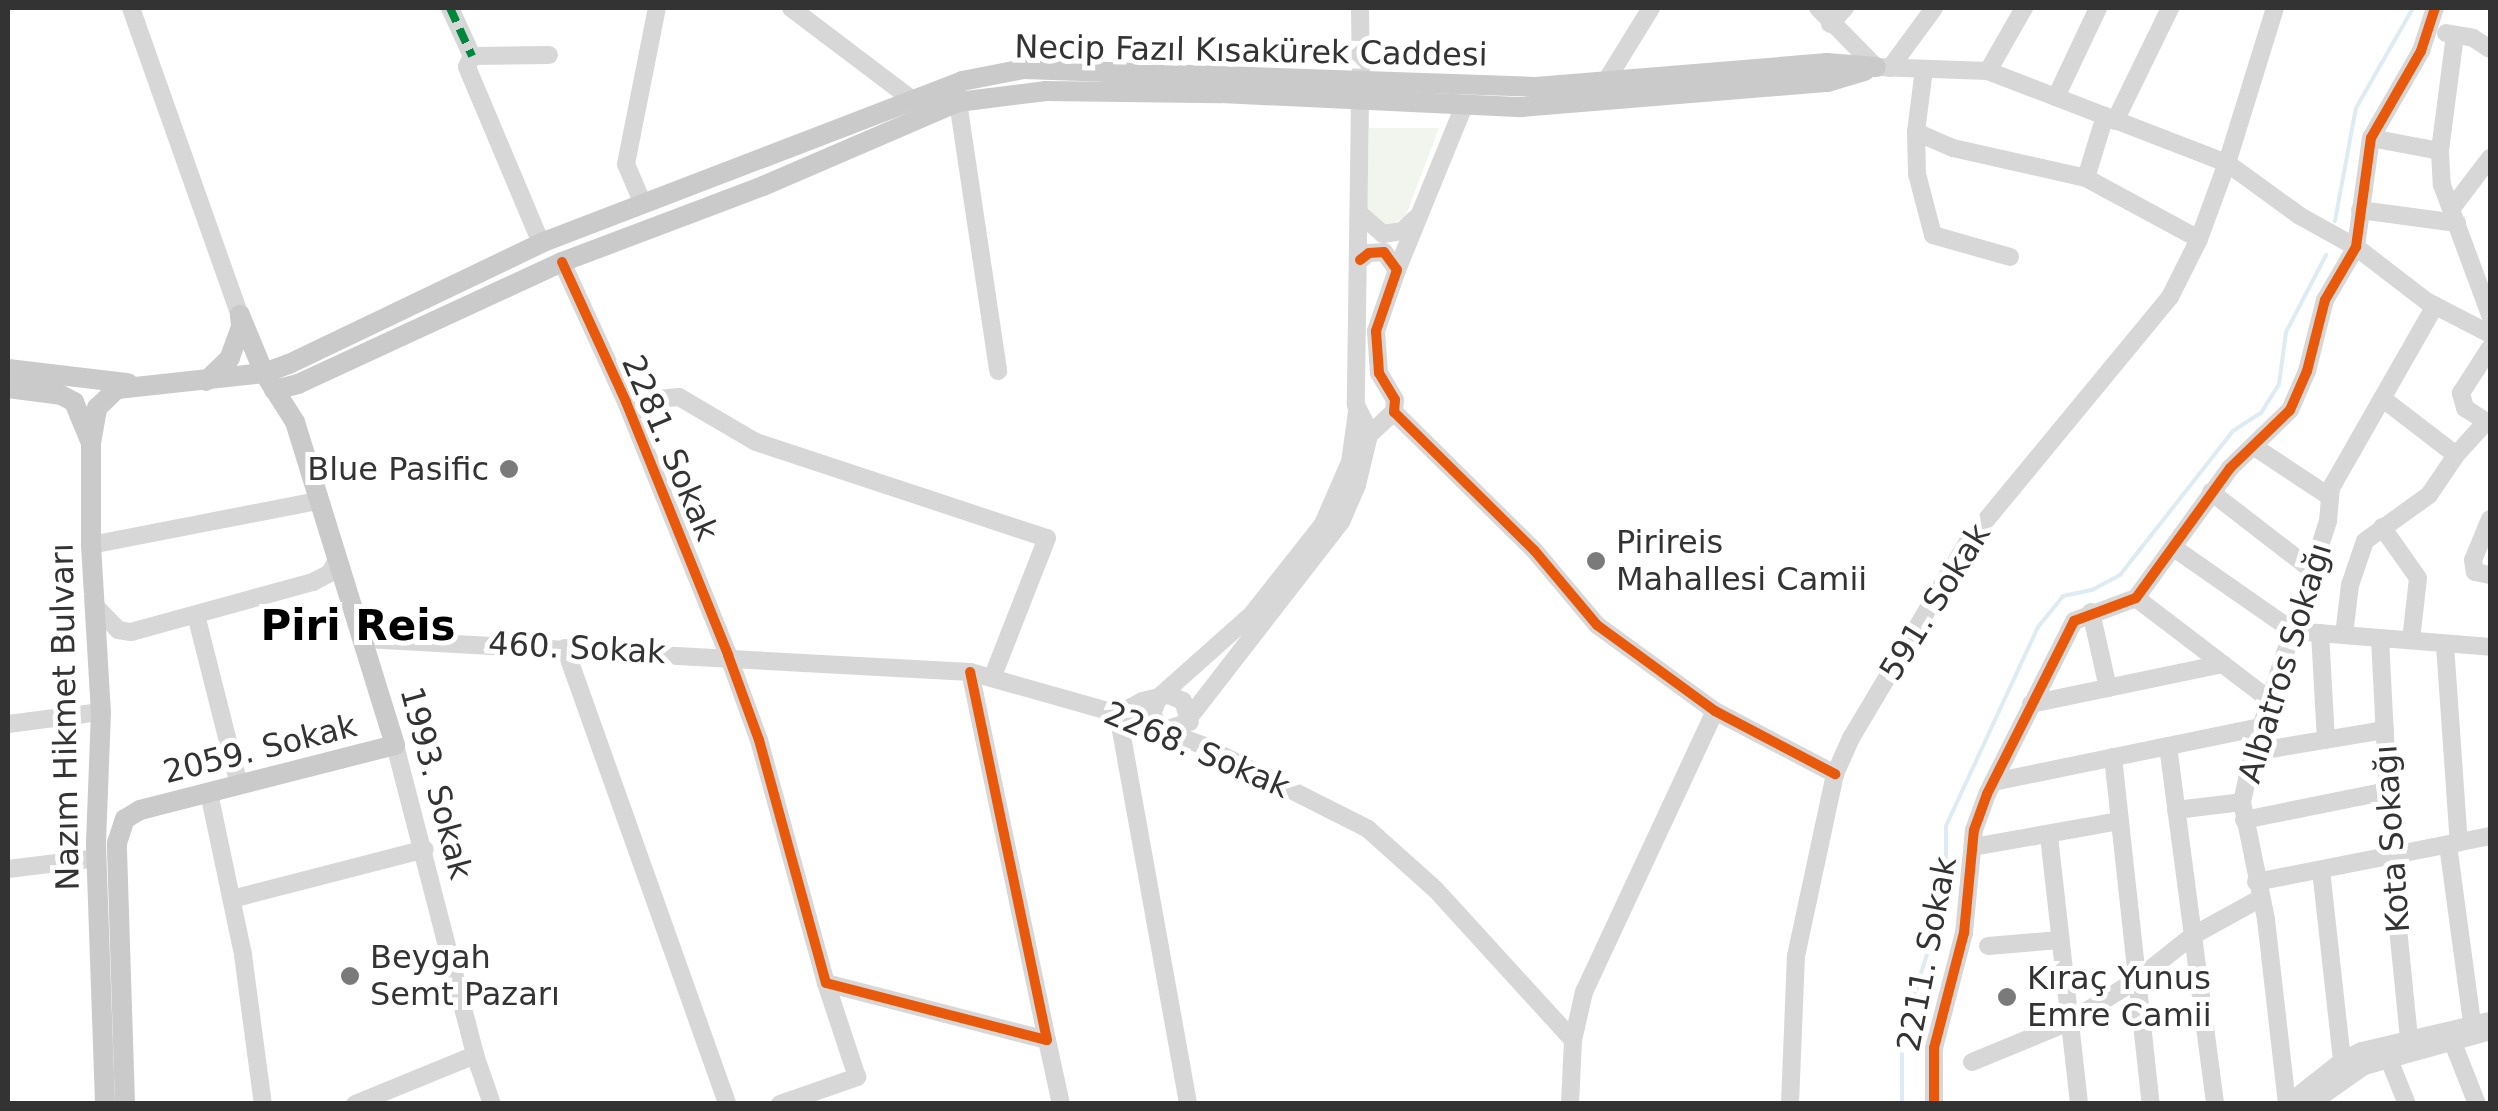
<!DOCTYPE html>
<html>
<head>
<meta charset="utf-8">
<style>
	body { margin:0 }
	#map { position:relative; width:2498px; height:1111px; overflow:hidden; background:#fff; font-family:"DejaVu Sans",sans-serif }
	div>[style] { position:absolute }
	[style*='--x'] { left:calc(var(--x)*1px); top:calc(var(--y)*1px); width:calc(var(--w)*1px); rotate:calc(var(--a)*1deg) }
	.green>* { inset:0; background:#f1f5ed }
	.stream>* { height:4px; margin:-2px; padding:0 2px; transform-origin:2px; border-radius:2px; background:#ddebf3 }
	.minor>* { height:18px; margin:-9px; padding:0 9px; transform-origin:9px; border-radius:9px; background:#d7d7d7 }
	.major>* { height:20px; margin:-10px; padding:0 10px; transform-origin:10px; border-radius:10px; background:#cacaca }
	.quiet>* { height:8px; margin-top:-4px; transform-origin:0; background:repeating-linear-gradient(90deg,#00873e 0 15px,transparent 0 23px) }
	.cycleway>* { height:10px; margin:-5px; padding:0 5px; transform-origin:5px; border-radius:5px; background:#e8590c }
	.dots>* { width:28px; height:28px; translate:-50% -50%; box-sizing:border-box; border:5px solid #fff; border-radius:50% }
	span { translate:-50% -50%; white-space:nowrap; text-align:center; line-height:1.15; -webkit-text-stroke:10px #fff; paint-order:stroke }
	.street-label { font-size:32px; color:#333 }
	.poi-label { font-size:32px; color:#333 }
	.right { translate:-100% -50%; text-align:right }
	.left { translate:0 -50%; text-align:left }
	.district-label { font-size:42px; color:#000; font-weight:700 }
	.frame { position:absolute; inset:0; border:10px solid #333; pointer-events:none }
</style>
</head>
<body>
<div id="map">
	<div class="green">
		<i style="clip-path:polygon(1369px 128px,1439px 128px,1406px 215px,1391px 226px,1381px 225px,1367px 212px)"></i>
	</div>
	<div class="stream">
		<i style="--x:2335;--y:221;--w:115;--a:-79.5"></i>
		<i style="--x:2356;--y:108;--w:115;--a:-60.3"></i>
		<i style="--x:1902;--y:1104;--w:70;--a:-90"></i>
		<i style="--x:1902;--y:1034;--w:147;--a:-72.6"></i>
		<i style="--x:1946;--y:894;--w:68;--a:-90"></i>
		<i style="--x:1946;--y:826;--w:219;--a:-65.2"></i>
		<i style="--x:2038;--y:627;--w:40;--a:-51"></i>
		<i style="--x:2063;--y:596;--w:30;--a:-12"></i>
		<i style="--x:2092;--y:590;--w:32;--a:-28"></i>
		<i style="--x:2120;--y:575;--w:183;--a:-51.9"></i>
		<i style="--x:2233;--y:431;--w:33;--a:-33"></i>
		<i style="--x:2261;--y:413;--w:34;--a:-58"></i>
		<i style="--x:2279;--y:384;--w:52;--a:-82.3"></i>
		<i style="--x:2286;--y:332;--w:87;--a:-62.5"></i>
	</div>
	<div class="minor">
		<i style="--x:131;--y:8;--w:326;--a:70.5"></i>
		<i style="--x:450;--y:8;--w:53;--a:65.4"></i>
		<i style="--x:791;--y:8;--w:149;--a:37.1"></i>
		<i style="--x:1360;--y:8;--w:70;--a:89.2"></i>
		<i style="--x:1818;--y:8;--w:83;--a:45.5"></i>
		<i style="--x:1876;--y:67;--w:112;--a:2"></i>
		<i style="--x:1988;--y:71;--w:256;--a:21.1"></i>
		<i style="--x:2227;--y:163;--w:90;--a:36"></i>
		<i style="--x:2300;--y:216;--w:64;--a:29"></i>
		<i style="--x:2356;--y:247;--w:88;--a:37.6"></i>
		<i style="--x:2426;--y:301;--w:72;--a:27.3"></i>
		<i style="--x:1830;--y:24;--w:22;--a:-47"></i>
		<i style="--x:2446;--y:33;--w:27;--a:10"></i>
		<i style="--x:2473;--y:38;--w:20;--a:33"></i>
		<i style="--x:2455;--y:35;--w:117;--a:97.4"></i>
		<i style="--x:2440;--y:151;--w:34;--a:87"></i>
		<i style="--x:2442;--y:185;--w:139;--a:69.7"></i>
		<i style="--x:1890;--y:68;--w:74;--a:-53.7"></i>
		<i style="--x:1924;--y:69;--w:64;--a:97.2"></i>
		<i style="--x:1916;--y:132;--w:42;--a:88.6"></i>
		<i style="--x:1917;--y:174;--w:63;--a:75.3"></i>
		<i style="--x:1933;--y:235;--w:80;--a:15.9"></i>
		<i style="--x:1988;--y:71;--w:73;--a:-60.3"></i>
		<i style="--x:1606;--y:81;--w:86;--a:-58.3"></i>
		<i style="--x:2056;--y:97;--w:98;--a:-64.7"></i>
		<i style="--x:1360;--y:100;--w:305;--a:90.8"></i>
		<i style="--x:1356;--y:405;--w:18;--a:63"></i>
		<i style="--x:958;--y:102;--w:272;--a:81.5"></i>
		<i style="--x:2115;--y:121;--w:126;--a:-64"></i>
		<i style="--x:1916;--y:132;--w:40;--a:23.4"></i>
		<i style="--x:1953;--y:148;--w:136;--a:12.7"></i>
		<i style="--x:2086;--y:178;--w:128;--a:28.4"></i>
		<i style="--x:2371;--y:138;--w:70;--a:10.7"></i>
		<i style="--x:2086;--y:178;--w:65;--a:-73"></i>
		<i style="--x:643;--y:204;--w:43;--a:-113"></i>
		<i style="--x:626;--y:164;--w:159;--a:-78.8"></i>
		<i style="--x:2452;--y:208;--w:63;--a:-52.8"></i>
		<i style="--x:2360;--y:210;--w:98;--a:7.6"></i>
		<i style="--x:1360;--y:214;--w:30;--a:41"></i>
		<i style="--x:1383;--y:234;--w:19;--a:-9"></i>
		<i style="--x:1402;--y:231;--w:19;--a:-43"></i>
		<i style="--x:541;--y:243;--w:191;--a:-112.8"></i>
		<i style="--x:467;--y:67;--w:12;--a:-66"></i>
		<i style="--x:472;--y:56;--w:77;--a:-0.7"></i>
		<i style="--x:1360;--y:260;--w:11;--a:-38"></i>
		<i style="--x:1369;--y:253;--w:15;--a:-4"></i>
		<i style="--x:1384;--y:252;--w:22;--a:54"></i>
		<i style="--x:1397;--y:270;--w:65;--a:109"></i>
		<i style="--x:1376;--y:331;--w:42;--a:85.9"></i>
		<i style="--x:1379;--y:373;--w:31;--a:59"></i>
		<i style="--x:1395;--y:400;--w:12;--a:95"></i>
		<i style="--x:1394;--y:412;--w:197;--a:44.6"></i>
		<i style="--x:1534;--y:550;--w:98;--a:50"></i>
		<i style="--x:1597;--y:625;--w:146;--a:36.1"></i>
		<i style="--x:1715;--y:711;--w:136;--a:27.7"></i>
		<i style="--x:562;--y:262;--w:154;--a:65.4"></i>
		<i style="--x:626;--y:402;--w:273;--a:68"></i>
		<i style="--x:728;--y:655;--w:90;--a:70"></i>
		<i style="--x:759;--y:740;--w:252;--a:74.6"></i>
		<i style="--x:826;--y:983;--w:228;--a:14.5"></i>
		<i style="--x:1047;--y:1040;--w:376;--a:-101.8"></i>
		<i style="--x:1397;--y:270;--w:177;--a:-67.8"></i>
		<i style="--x:2490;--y:348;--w:54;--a:122.8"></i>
		<i style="--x:2461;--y:393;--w:16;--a:75"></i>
		<i style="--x:2465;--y:408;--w:30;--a:33"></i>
		<i style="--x:626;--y:402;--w:53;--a:-5.4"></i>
		<i style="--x:679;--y:397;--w:89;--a:30.3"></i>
		<i style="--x:756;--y:442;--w:306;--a:18.3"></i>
		<i style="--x:1047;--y:538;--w:148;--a:111.4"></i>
		<i style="--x:2253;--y:446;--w:92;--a:33.5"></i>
		<i style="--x:2456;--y:455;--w:43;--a:-47.8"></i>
		<i style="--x:2211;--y:492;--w:128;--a:37.7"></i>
		<i style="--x:2490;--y:519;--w:44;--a:112.5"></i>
		<i style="--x:2473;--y:560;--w:12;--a:81"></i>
		<i style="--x:2475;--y:572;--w:15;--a:11"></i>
		<i style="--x:2382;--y:527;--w:62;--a:54.8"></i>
		<i style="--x:2418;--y:578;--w:62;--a:96.4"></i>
		<i style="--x:91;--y:545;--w:231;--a:-11"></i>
		<i style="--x:2174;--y:548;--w:145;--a:34.9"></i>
		<i style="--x:2293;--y:631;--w:198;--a:4.6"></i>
		<i style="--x:2136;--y:598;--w:168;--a:37.3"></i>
		<i style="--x:97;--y:608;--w:30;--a:46"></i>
		<i style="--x:118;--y:630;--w:13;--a:9"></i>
		<i style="--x:131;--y:632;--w:189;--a:-15.4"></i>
		<i style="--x:313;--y:582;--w:19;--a:-28"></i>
		<i style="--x:330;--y:573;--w:16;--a:-63"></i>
		<i style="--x:2091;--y:612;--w:78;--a:77.4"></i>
		<i style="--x:196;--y:615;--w:175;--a:75.8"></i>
		<i style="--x:2320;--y:633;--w:107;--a:86.8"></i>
		<i style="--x:2344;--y:635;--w:50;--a:-83.2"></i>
		<i style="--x:2350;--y:585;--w:46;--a:-71.2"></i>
		<i style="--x:2365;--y:541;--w:79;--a:-35.7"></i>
		<i style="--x:2429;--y:495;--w:48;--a:-56"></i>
		<i style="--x:2456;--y:455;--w:93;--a:-142.4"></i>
		<i style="--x:2380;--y:638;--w:220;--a:87.1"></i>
		<i style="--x:2391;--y:858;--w:182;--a:84.3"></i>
		<i style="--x:365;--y:639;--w:606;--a:3.12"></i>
		<i style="--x:970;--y:672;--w:154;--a:15.8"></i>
		<i style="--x:1118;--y:714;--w:90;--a:20.3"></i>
		<i style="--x:1202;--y:745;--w:186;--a:26.8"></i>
		<i style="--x:1368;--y:829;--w:91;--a:41.9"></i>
		<i style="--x:1436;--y:890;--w:203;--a:47.6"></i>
		<i style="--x:2445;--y:645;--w:198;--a:86"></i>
		<i style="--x:565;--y:648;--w:484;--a:70.4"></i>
		<i style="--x:2031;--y:704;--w:196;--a:-11.8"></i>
		<i style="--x:1118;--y:714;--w:396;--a:79.8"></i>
		<i style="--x:1118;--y:714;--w:27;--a:-28"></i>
		<i style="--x:1142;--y:701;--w:28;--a:-13"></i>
		<i style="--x:1169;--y:695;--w:15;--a:23"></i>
		<i style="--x:1183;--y:701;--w:22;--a:72"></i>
		<i style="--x:8;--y:724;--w:94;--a:-7.4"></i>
		<i style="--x:1161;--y:730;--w:18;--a:-119"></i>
		<i style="--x:1152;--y:714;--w:18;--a:-68"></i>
		<i style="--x:1159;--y:697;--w:125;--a:-41.7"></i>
		<i style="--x:1252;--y:614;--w:115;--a:-51.7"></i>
		<i style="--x:1323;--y:524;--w:68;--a:-66.5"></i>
		<i style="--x:1350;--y:462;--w:50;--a:-82"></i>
		<i style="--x:1165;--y:730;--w:21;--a:-19"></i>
		<i style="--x:1185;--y:723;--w:254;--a:-52.2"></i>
		<i style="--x:1341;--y:522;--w:40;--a:-66.6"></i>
		<i style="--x:1357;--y:485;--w:51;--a:-76.5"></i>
		<i style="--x:1369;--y:435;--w:34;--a:-43"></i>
		<i style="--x:395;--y:745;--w:320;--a:75.5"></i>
		<i style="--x:475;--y:1055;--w:52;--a:70.9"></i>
		<i style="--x:2168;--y:746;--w:361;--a:82.5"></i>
		<i style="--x:2253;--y:752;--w:134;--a:-9.5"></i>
		<i style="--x:2113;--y:757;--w:349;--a:83.8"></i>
		<i style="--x:1993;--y:782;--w:274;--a:-11.6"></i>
		<i style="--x:209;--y:793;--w:166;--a:78.1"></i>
		<i style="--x:243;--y:955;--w:150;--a:82.4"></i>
		<i style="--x:2176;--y:810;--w:66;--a:-6.9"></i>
		<i style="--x:2244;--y:820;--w:147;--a:-11.4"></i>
		<i style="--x:2049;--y:836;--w:270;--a:83.6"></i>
		<i style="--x:2448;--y:845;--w:180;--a:82.3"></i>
		<i style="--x:1973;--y:847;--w:148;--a:-10.1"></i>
		<i style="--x:8;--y:869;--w:90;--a:-7"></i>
		<i style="--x:2321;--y:870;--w:192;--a:83.7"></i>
		<i style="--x:2256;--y:882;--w:238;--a:-11.1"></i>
		<i style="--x:232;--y:899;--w:199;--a:-14.5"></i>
		<i style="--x:1988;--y:946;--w:72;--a:-4.8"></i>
		<i style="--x:1047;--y:1040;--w:66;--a:77.7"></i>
		<i style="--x:2453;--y:1043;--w:66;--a:68.5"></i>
		<i style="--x:2388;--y:1057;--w:51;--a:68"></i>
		<i style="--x:1972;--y:1062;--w:105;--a:-22.4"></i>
		<i style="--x:2069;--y:1022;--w:81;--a:-31.9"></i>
		<i style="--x:2138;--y:979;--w:69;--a:-38.5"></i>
		<i style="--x:2192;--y:936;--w:79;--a:-28.8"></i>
		<i style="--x:355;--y:1104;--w:130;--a:-22.2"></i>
		<i style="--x:780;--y:1104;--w:82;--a:-19.3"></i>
		<i style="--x:857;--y:1077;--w:99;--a:-108.3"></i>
		<i style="--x:1570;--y:1104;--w:64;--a:-87.3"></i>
		<i style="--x:1573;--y:1040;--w:49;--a:-77.1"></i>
		<i style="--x:1584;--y:992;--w:310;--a:-65"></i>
		<i style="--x:1790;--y:1104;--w:148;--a:-87.7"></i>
		<i style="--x:1796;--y:956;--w:186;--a:-77.9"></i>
		<i style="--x:1835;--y:774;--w:39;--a:-66"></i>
		<i style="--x:1851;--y:738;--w:228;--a:-59.2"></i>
		<i style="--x:1968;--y:542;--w:318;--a:-50.5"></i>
		<i style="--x:2170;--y:297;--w:65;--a:-63.4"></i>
		<i style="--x:2199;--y:239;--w:81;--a:-69.8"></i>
		<i style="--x:2227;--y:163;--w:162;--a:-72.8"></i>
		<i style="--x:1934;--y:1104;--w:56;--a:-90"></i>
		<i style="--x:1934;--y:1048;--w:119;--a:-75.4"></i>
		<i style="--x:1964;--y:933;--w:103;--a:-84.5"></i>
		<i style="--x:1974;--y:830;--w:38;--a:-70"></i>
		<i style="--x:1987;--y:794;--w:194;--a:-63.3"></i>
		<i style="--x:2074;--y:621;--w:66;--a:-20.4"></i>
		<i style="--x:2136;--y:598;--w:160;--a:-54.1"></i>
		<i style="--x:2230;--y:468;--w:83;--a:-44"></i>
		<i style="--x:2290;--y:410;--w:43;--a:-66.4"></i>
		<i style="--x:2307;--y:371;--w:73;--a:-75.8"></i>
		<i style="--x:2325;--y:300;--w:61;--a:-59.7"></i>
		<i style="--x:2356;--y:247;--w:110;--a:-82.2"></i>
		<i style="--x:2371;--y:138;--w:100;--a:-60.1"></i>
		<i style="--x:2421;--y:51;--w:45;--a:-72"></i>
		<i style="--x:2287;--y:1104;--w:186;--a:-96.5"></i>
		<i style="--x:2266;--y:919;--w:119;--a:-101.6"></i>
		<i style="--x:2242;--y:802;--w:51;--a:-77.6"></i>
		<i style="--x:2253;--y:752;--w:243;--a:-72"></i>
		<i style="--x:2328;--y:521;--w:33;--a:-85"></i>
		<i style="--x:2331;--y:488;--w:210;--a:-60.3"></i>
		<i style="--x:2288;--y:1104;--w:69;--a:-38.5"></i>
		<i style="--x:2342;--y:1061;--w:22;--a:-27"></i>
		<i style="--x:2362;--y:1051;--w:131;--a:-13.2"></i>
		<i style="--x:2310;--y:1104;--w:66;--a:-35.1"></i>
		<i style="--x:2364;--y:1066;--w:131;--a:-15.5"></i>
	</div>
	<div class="major">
		<i style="--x:8;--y:369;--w:121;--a:6.7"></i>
		<i style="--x:8;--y:388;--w:53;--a:7.5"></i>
		<i style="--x:61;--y:395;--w:15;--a:28"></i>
		<i style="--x:74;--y:402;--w:44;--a:67.5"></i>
		<i style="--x:91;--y:443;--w:102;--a:90"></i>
		<i style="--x:91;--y:545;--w:167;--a:86.6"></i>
		<i style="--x:101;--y:712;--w:133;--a:92.2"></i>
		<i style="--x:96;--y:845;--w:259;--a:88"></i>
		<i style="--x:274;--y:390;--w:25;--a:-14"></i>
		<i style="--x:298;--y:384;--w:291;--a:-24.8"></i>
		<i style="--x:562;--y:262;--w:215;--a:-20.7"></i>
		<i style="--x:763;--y:186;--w:212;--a:-23.3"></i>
		<i style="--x:958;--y:102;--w:89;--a:-7.1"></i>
		<i style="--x:1046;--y:91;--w:175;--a:0.7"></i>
		<i style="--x:1221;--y:93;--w:301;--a:2.7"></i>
		<i style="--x:1522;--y:107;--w:307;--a:-4.7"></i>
		<i style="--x:1828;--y:82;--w:39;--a:-17"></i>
		<i style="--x:91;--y:443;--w:36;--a:-80"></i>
		<i style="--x:97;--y:408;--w:28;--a:-44"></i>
		<i style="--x:117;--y:389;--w:148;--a:-6.2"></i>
		<i style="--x:264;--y:373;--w:27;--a:-20"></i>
		<i style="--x:289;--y:364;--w:280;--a:-25.6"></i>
		<i style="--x:541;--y:243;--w:451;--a:-21"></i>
		<i style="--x:962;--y:81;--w:63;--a:-11"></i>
		<i style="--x:1024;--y:69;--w:512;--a:2.01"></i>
		<i style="--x:1536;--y:87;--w:292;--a:-4.7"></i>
		<i style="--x:1827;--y:63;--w:49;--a:4.7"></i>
		<i style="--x:125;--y:1104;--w:261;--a:-91.8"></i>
		<i style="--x:117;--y:843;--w:25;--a:-72"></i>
		<i style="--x:125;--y:819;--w:17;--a:-31"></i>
		<i style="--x:140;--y:810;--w:263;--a:-14.3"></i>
		<i style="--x:395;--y:745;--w:338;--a:-107.2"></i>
		<i style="--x:295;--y:422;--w:58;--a:-122.3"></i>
		<i style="--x:264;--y:373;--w:63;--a:-112.5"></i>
		<i style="--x:240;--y:315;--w:12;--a:85"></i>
		<i style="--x:241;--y:327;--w:33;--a:110"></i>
		<i style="--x:230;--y:358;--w:33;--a:136"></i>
	</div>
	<div class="quiet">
		<i style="--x:450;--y:8;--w:53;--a:65.4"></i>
	</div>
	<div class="cycleway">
		<i style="--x:1360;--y:260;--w:11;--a:-38"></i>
		<i style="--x:1369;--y:253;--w:15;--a:-4"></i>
		<i style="--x:1384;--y:252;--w:22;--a:54"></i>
		<i style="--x:1397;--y:270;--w:65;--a:109"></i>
		<i style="--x:1376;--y:331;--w:42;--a:85.9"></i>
		<i style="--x:1379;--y:373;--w:31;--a:59"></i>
		<i style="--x:1395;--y:400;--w:12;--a:95"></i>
		<i style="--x:1394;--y:412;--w:197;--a:44.6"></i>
		<i style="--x:1534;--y:550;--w:98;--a:50"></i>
		<i style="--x:1597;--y:625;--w:146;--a:36.1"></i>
		<i style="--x:1715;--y:711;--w:136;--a:27.7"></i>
		<i style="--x:562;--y:262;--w:154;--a:65.4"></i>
		<i style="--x:626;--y:402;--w:273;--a:68"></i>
		<i style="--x:728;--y:655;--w:90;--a:70"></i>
		<i style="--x:759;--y:740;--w:252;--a:74.6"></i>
		<i style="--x:826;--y:983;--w:228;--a:14.5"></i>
		<i style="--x:1047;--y:1040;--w:376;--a:-101.8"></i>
		<i style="--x:1934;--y:1104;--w:56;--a:-90"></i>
		<i style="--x:1934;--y:1048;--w:119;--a:-75.4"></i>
		<i style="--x:1964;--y:933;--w:103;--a:-84.5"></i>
		<i style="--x:1974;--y:830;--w:38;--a:-70"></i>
		<i style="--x:1987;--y:794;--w:194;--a:-63.3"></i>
		<i style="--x:2074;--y:621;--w:66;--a:-20.4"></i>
		<i style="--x:2136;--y:598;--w:160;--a:-54.1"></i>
		<i style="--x:2230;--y:468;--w:83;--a:-44"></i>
		<i style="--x:2290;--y:410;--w:43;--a:-66.4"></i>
		<i style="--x:2307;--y:371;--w:73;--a:-75.8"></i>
		<i style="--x:2325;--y:300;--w:61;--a:-59.7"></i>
		<i style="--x:2356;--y:247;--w:110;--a:-82.2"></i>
		<i style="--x:2371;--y:138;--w:100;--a:-60.1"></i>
		<i style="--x:2421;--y:51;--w:45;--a:-72"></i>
	</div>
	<div class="dots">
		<i style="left:509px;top:469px;background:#7a7a7a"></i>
		<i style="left:1596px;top:561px;background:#7a7a7a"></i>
		<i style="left:350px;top:976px;background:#7a7a7a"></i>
		<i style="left:2007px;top:997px;background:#7a7a7a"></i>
	</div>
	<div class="street-label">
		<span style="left:1251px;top:51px;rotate:1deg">Necip Fazıl Kısakürek Caddesi</span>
		<span style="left:670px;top:448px;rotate:67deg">2281. Sokak</span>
		<span style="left:1935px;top:602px;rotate:-58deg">591. Sokak</span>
		<span style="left:577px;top:648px;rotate:3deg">460. Sokak</span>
		<span style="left:2285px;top:663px;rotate:-73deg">Albatros Sokağı</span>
		<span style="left:65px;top:717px;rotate:-91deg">Nazım Hikmet Bulvarı</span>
		<span style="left:260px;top:749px;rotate:-14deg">2059. Sokak</span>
		<span style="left:1197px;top:750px;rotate:23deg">2268. Sokak</span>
		<span style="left:436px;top:783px;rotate:75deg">1993. Sokak</span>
		<span style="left:2392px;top:839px;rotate:-94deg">Kota Sokağı</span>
		<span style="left:1927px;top:954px;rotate:-79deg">2211. Sokak</span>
	</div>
	<div class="poi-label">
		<span class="right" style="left:489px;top:469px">Blue Pasific</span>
		<span class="left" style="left:1616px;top:561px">Pirireis<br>Mahallesi Camii</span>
		<span class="left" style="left:370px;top:976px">Beygah<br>Semt Pazarı</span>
		<span class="left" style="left:2027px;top:997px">Kıraç Yunus<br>Emre Camii</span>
	</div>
	<div class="district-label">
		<span style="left:358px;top:626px">Piri Reis</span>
	</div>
	<div class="frame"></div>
</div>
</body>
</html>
